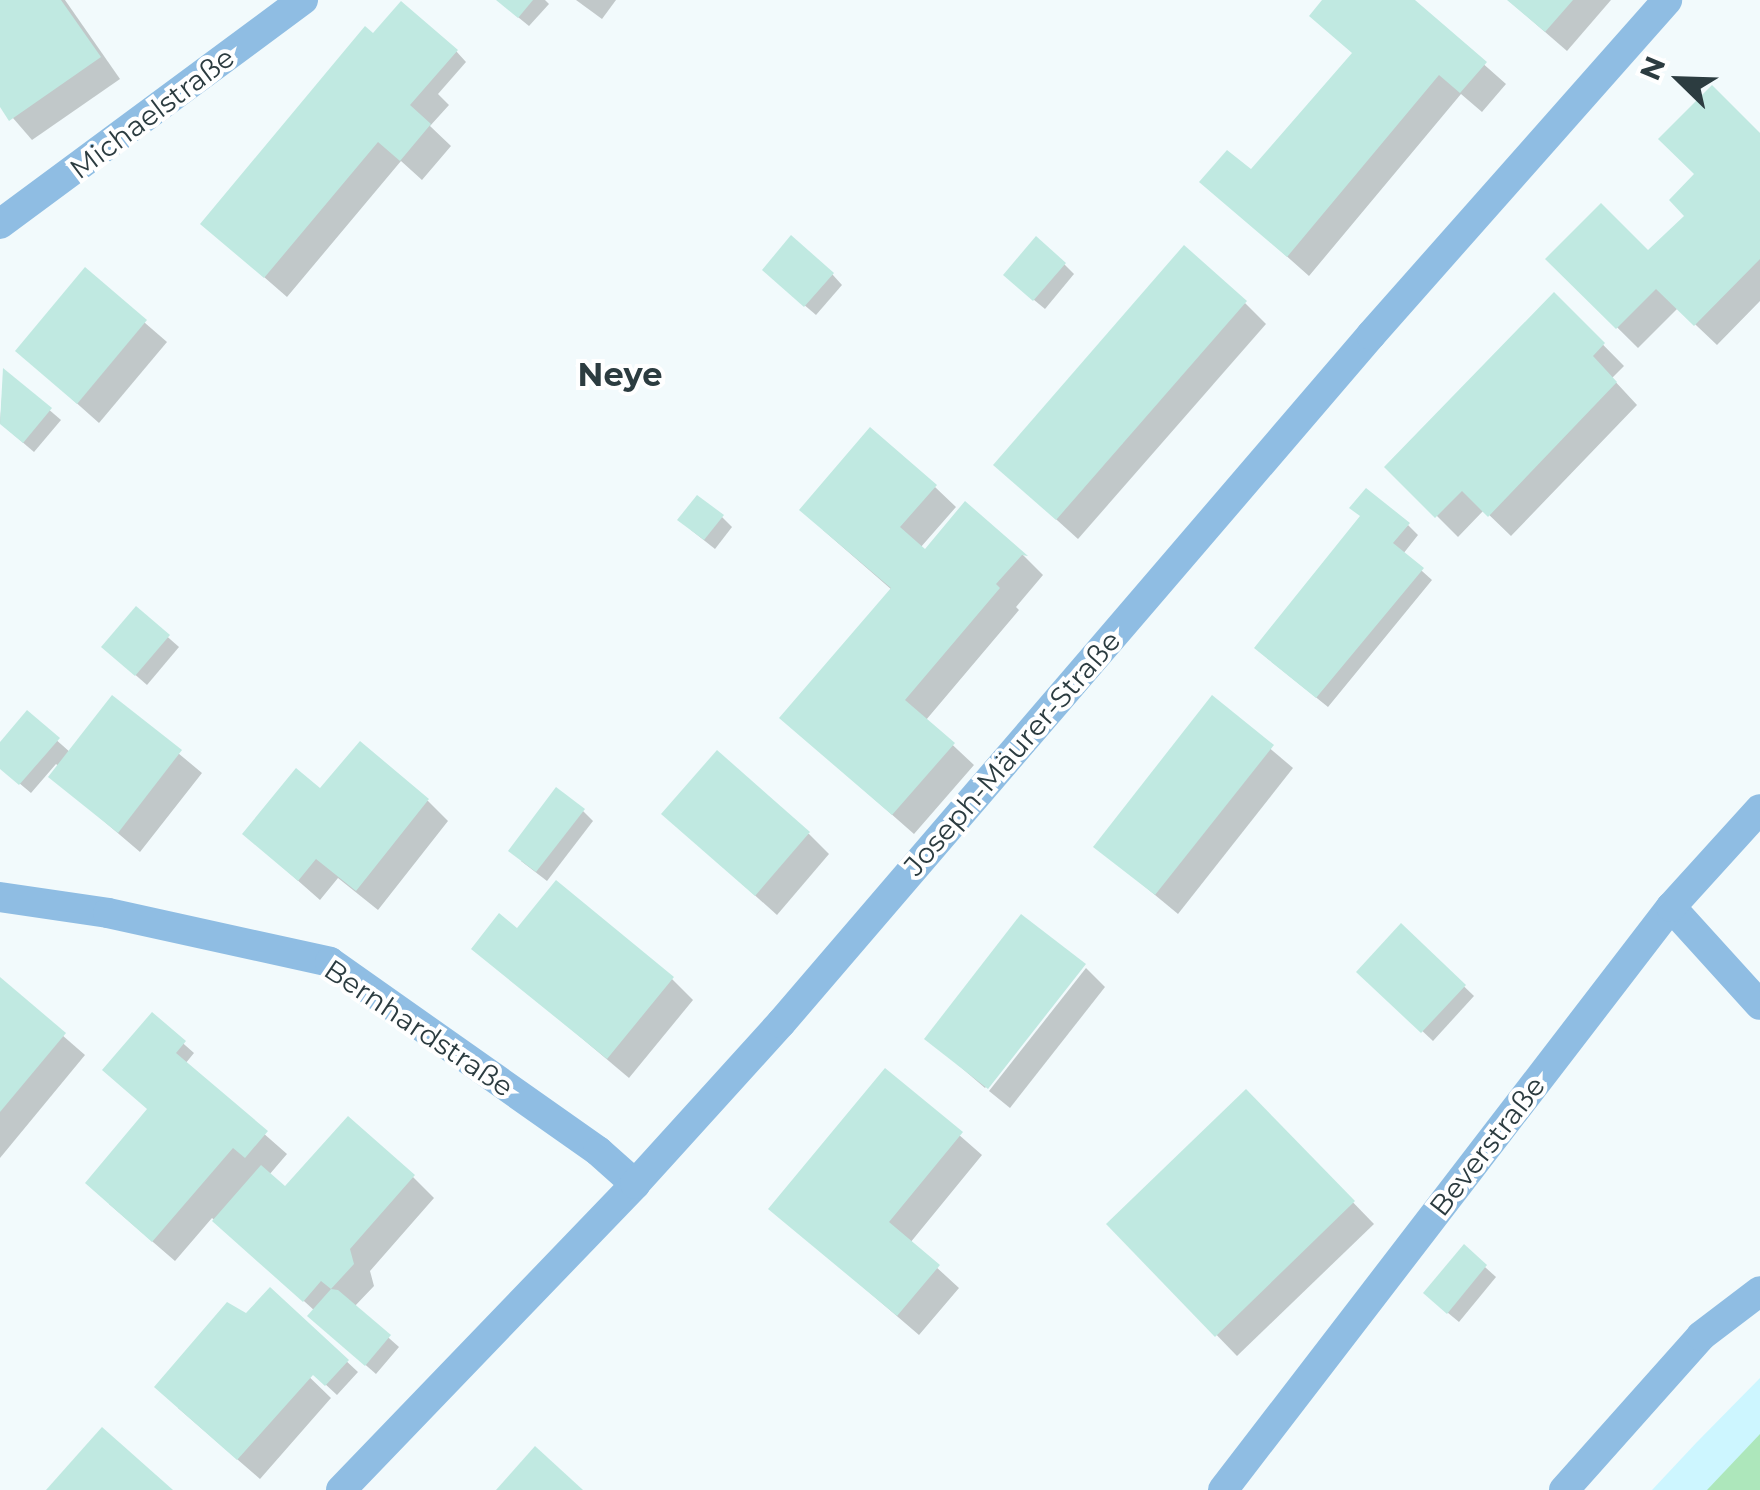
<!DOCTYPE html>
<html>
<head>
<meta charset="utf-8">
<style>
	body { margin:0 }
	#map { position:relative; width:1760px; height:1490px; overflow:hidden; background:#f2fafc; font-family:Montserrat,sans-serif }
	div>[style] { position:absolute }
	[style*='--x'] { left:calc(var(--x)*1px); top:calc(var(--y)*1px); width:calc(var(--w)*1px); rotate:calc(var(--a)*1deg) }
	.built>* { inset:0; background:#cdf6ff }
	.green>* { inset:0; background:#ade7bb }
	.shadow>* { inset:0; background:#0003 }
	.building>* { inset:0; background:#c0e9e1 }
	.service>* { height:30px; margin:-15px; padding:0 15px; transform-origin:15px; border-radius:15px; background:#8fbde3 }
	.minor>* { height:30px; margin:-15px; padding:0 15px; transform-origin:15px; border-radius:15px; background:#8fbde3 }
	span { translate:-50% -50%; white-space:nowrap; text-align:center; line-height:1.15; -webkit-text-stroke:8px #fff; paint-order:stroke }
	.street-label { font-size:28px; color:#2c3c40 }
	.quarter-label { font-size:32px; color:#2c3c40; font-weight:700 }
	.north { position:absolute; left:1630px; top:30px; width:100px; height:100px; -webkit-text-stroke:8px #fff; paint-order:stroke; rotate:293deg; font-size:28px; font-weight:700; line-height:40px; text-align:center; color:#2c3c40 }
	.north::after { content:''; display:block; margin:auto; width:35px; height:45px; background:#2c3c40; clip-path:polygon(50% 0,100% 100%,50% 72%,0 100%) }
</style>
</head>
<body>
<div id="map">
	<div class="built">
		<i style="clip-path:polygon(1760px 1378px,1760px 1490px,1652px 1490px,1697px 1442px)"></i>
	</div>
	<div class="green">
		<i style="clip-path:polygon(1760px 1434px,1760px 1490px,1707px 1490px)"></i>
	</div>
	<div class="shadow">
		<i style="clip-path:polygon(0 0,65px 0,120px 79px,32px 140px,0 103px)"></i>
		<i style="clip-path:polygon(497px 0,545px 0,549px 4px,529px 26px)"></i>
		<i style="clip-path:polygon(576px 0,616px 0,602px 19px)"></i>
		<i style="clip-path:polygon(1325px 0,1411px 0,1506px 84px,1482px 112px,1461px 94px,1309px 276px,1203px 182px,1251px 173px,1354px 54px)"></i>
		<i style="clip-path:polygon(1508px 0,1611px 0,1567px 51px)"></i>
		<i style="clip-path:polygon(374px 37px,456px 51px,466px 62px,438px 94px,449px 105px,430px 126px,451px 146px,422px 180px,401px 161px,287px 297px,203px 224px)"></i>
		<i style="clip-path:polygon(1760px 137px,1760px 301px,1717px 345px,1678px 308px,1638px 348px,1548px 259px,1648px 253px,1688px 216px,1697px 175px)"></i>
		<i style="clip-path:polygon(1064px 264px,1074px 274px,1045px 309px,1016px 285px)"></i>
		<i style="clip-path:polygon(85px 271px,167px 342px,99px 423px,18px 351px)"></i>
		<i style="clip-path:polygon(832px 274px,842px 285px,816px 315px,775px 280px)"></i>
		<i style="clip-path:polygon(1554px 295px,1624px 366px,1612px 378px,1637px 405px,1511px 536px,1484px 510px,1458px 537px,1388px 467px)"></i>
		<i style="clip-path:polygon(1245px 303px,1266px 324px,1078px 539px,996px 465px)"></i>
		<i style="clip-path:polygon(4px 371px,61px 420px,34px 452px,0 423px)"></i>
		<i style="clip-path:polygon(935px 487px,956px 507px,920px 548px,925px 553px,1022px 554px,1043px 575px,1016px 607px,1019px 610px,926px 720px,974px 765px,914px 834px,782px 718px,892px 590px,823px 530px)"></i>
		<i style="clip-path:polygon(722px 517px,732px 527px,715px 549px,691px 530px)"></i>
		<i style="clip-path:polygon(1408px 525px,1418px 535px,1403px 554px,1432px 580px,1328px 707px,1267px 658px)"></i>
		<i style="clip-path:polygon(137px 610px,179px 647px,147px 685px,115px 657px)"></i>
		<i style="clip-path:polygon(112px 698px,202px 773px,140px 852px,52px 777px,60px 767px,56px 764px,31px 793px,0 767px,0 746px,27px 714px,71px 753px)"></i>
		<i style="clip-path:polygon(1212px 699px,1293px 768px,1178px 914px,1097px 847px)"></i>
		<i style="clip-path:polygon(321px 792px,428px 801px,448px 821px,378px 910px,338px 878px,320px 900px,245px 834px)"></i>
		<i style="clip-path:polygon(583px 811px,593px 821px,547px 881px,521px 861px)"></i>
		<i style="clip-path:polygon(664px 814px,809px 834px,829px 854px,777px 915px)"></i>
		<i style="clip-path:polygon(1401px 926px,1474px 996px,1433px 1041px,1359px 972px)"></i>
		<i style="clip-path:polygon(518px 931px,672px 979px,693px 1000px,629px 1078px,475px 948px)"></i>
		<i style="clip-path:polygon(1082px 965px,985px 1088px,928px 1039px)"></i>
		<i style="clip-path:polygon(1086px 968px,1105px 987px,1010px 1108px,989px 1091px)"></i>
		<i style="clip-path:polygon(0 981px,85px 1055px,0 1158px)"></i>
		<i style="clip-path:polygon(152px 1016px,194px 1053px,185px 1064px,287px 1154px,269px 1175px,286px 1190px,413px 1177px,434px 1198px,370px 1271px,374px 1286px,354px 1307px,399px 1347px,376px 1374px,321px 1326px,315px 1311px,212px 1218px,175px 1261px,109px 1204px,150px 1110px)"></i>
		<i style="clip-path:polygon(886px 1071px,982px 1155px,910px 1243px,959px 1288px,919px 1335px,772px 1209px)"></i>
		<i style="clip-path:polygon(1246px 1092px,1374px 1224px,1237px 1356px,1109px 1224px)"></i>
		<i style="clip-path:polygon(1464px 1248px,1496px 1277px,1459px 1322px,1436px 1303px)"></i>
		<i style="clip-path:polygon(270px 1290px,358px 1372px,337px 1395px,270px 1333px,267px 1336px,331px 1398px,260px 1479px,178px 1408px)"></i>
	</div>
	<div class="building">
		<i style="clip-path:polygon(0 0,61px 0,101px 57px,9px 121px,0 107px)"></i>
		<i style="clip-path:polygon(496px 0,533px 0,518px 18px)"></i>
		<i style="clip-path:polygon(1322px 0,1415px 0,1487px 62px,1460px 93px,1439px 75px,1287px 257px,1199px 182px,1227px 150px,1251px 169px,1352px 53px,1309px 16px)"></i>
		<i style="clip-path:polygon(1507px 0,1573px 0,1545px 32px)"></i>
		<i style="clip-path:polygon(401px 1px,458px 50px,410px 105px,431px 124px,400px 161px,378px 142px,264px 278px,200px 224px,365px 26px,373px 33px)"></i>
		<i style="clip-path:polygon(1712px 85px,1760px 133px,1760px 259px,1694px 326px,1656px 289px,1616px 329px,1545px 259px,1601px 203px,1648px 250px,1684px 216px,1669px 200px,1694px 174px,1658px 139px)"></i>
		<i style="clip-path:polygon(791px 235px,834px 273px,804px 307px,762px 270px)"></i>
		<i style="clip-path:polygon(1036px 236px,1066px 263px,1033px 301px,1003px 275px)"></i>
		<i style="clip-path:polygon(1184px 245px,1247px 301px,1056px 520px,993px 465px)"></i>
		<i style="clip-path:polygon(85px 267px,147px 320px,77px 404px,15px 351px)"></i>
		<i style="clip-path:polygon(1554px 292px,1605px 343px,1593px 356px,1617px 382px,1488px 517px,1462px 491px,1435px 518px,1384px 467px)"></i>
		<i style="clip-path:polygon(3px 368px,52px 408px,23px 443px,0 424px)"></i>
		<i style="clip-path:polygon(870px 427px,937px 485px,900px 527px,925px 549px,965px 501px,1028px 556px,1022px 555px,996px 584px,1000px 588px,905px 700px,955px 743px,892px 815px,779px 718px,891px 588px,799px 510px)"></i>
		<i style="clip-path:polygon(1366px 488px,1410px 523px,1393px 543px,1424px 568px,1316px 698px,1254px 648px,1360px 516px,1349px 508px)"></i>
		<i style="clip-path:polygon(697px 495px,724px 515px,704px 540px,677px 520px)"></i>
		<i style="clip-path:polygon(136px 606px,170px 635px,135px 676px,101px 647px)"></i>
		<i style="clip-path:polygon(112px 695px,182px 750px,118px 833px,48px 777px)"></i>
		<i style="clip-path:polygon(1212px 695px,1274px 745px,1155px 895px,1093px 847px)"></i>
		<i style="clip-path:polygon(27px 710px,60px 738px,19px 785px,0 769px,0 742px)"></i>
		<i style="clip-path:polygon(360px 741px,429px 799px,356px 891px,316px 859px,298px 881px,242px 834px,296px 768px,320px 788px)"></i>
		<i style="clip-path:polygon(717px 750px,810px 832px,755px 896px,661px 814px)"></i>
		<i style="clip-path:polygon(556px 787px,585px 809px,536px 872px,508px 851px)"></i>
		<i style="clip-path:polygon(556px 880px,674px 977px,607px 1059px,471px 949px,499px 913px,517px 928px)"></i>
		<i style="clip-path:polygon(1021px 914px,1086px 964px,988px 1089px,924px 1039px)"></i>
		<i style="clip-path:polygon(1401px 923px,1466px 985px,1421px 1033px,1356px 972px)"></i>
		<i style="clip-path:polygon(0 977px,66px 1033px,0 1112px)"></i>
		<i style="clip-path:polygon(152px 1012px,186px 1041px,176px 1053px,268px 1131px,245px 1158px,233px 1148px,152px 1242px,85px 1183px,147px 1109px,102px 1070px)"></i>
		<i style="clip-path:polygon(885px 1068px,963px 1132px,889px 1222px,940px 1265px,897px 1316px,768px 1209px)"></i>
		<i style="clip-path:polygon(1246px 1089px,1355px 1201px,1215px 1337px,1106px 1224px)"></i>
		<i style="clip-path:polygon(348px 1116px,415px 1175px,350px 1249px,354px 1264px,331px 1289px,321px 1281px,303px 1302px,212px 1221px,261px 1165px,285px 1186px)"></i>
		<i style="clip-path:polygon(1464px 1244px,1487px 1265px,1447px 1314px,1423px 1293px)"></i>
		<i style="clip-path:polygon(270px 1287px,349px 1360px,325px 1386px,313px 1375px,237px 1460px,154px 1387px,227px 1302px,246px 1313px)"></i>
		<i style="clip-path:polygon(331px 1289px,338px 1290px,391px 1335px,365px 1366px,307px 1316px)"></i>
		<i style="clip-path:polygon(102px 1427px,173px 1490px,46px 1490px)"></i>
		<i style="clip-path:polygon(535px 1446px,583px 1490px,496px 1490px)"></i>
	</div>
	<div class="service">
		<i style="--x:1671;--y:907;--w:132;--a:47.8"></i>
		<i style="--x:1564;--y:1490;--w:206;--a:-48.3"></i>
		<i style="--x:1701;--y:1336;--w:74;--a:-37.3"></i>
	</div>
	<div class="minor">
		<i style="--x:0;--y:224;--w:377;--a:-36.5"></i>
		<i style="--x:0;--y:897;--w:109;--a:8.4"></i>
		<i style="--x:108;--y:913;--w:227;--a:12.4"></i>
		<i style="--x:330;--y:962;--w:328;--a:35.2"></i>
		<i style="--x:598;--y:1151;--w:50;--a:41.7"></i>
		<i style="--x:341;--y:1490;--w:424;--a:-46.1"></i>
		<i style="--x:635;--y:1184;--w:217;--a:-47.8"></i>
		<i style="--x:781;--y:1023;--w:906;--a:-49.38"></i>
		<i style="--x:1371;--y:335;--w:447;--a:-48.5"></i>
		<i style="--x:1223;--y:1490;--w:735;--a:-52.46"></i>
		<i style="--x:1671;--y:907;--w:132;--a:-47.8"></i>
	</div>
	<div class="street-label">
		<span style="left:152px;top:113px;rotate:-37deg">Michaelstraße</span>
		<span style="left:1012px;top:753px;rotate:-49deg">Joseph-Mäurer-Straße</span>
		<span style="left:419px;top:1028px;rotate:34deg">Bernhardstraße</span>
		<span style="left:1487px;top:1146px;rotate:-52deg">Beverstraße</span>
	</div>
	<div class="quarter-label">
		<span style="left:620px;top:375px">Neye</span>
	</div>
	<div class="north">N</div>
</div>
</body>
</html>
